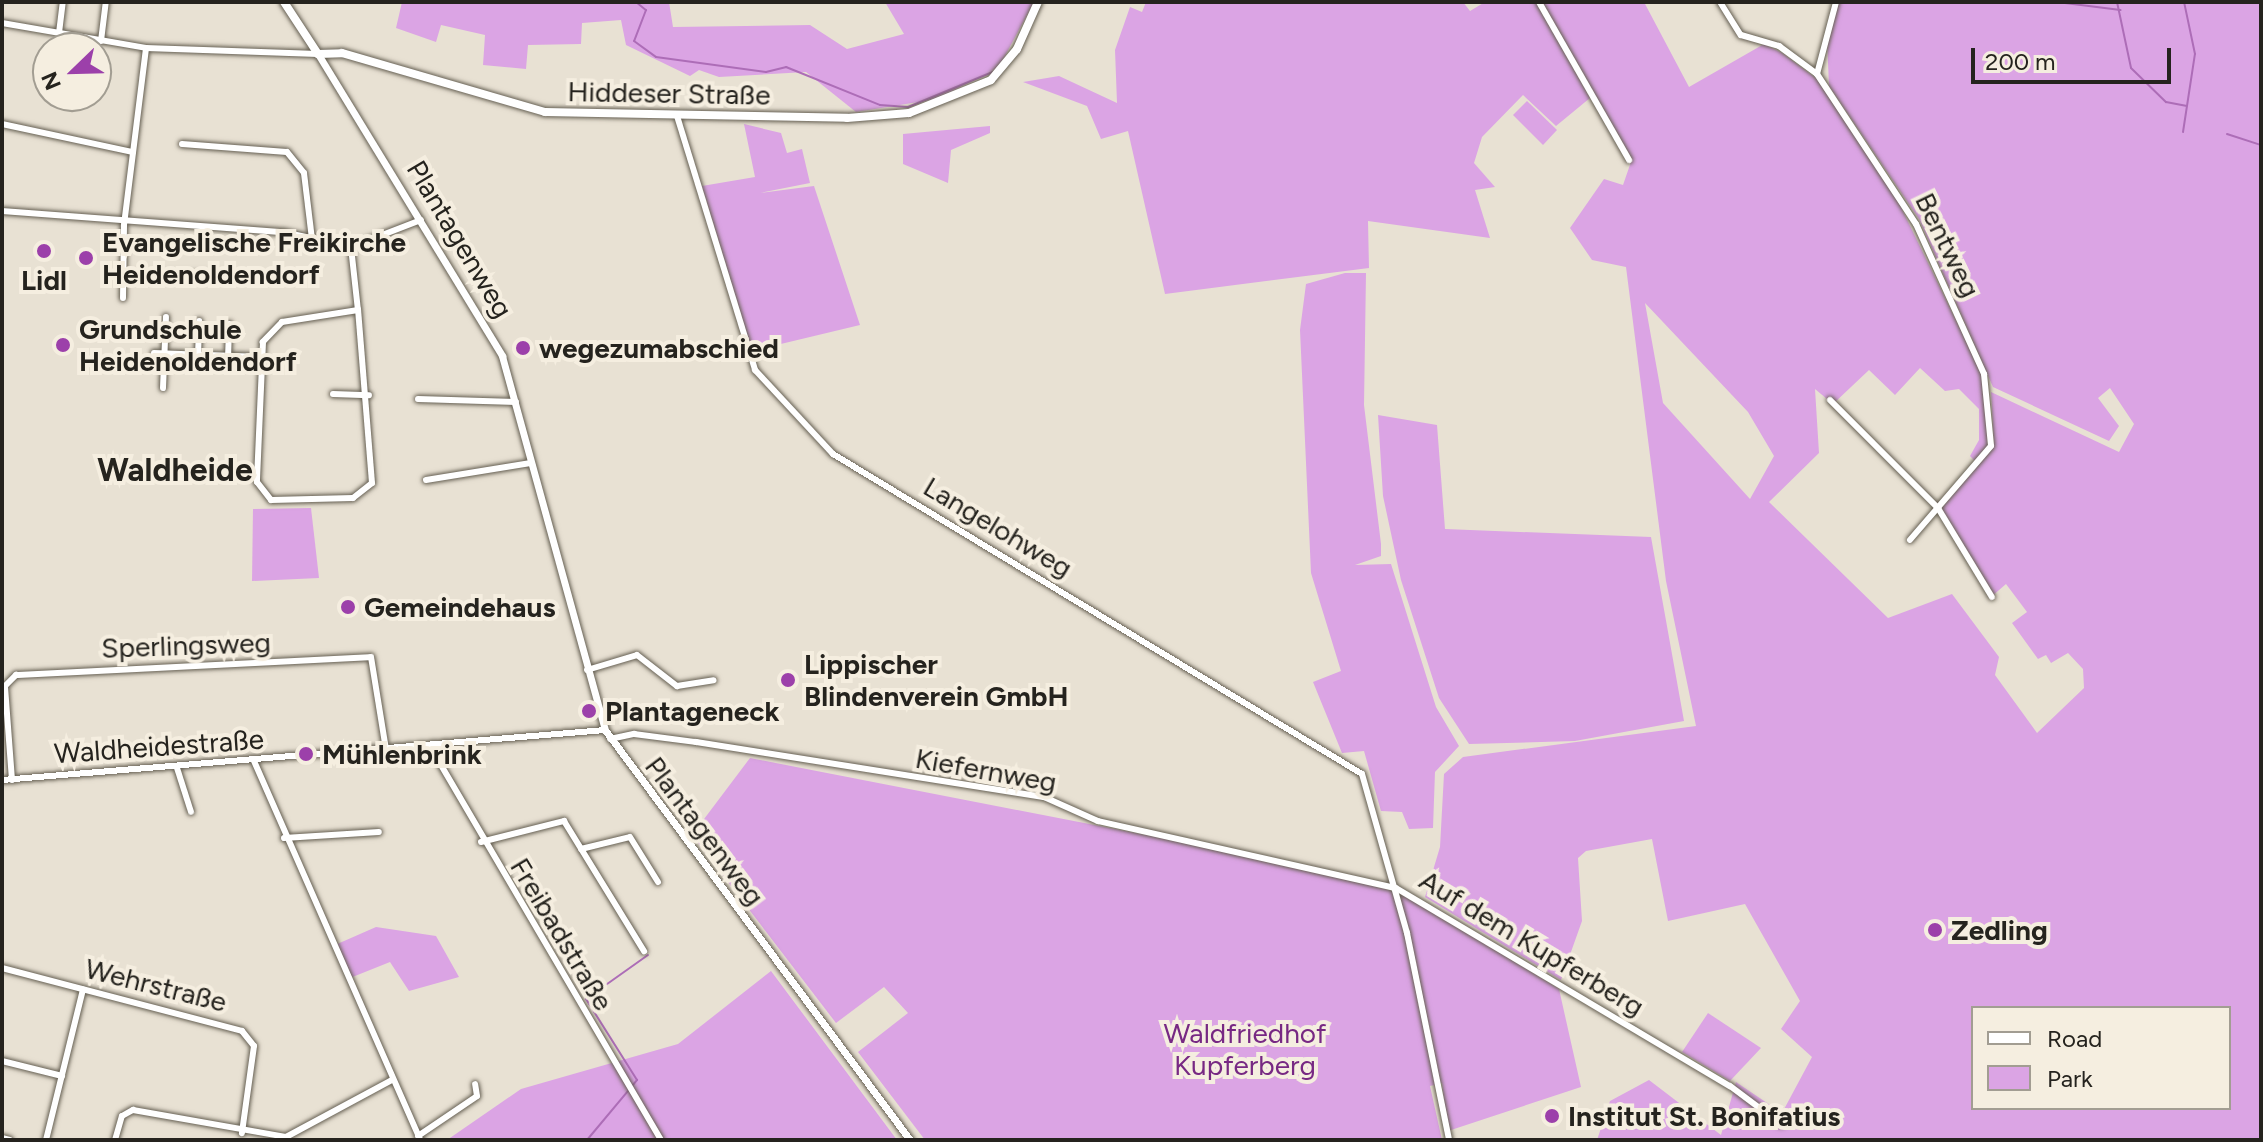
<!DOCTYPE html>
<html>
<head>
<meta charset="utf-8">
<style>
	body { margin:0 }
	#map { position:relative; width:2263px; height:1142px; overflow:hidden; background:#e8e1d3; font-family:Figtree,sans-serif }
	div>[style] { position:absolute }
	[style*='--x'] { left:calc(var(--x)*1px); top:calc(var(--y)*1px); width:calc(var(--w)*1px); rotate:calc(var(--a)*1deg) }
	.green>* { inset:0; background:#dba4e4 }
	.stream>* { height:2px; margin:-1px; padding:0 1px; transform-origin:1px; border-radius:1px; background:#ad6db7 }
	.roads { filter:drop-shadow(0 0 2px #655f52) drop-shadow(0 0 2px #655f52) }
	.minor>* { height:6px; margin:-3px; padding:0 3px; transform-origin:3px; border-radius:3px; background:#fff }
	.tertiary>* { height:7px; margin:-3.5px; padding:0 3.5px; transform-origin:3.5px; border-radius:3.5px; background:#fff }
	.secondary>* { height:8px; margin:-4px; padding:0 4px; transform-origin:4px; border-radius:4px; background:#fff }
	.dots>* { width:22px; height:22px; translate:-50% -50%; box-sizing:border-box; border:4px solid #f5eee0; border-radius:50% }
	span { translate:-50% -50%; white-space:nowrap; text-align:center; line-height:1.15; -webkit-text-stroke:8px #f5eee0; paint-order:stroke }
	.street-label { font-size:28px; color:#25231e }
	.poi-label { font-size:28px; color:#25231e; font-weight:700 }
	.left { translate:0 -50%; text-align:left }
	.park-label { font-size:28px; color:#772883 }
	.quarter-label { font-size:32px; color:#25231e; font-weight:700 }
	.frame { position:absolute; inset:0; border:4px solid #25231e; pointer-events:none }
	.legend { position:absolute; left:1971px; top:1006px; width:260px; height:104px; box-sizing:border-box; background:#f5eee0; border:2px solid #a29d92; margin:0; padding:10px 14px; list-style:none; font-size:24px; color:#25231e }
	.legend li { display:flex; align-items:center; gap:16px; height:40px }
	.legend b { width:40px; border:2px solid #a29d92 }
	.north { position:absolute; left:32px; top:32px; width:80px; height:80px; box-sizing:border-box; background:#f5eee0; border:2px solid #a29d92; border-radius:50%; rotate:247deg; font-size:22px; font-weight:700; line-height:32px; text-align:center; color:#25231e }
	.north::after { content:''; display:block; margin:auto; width:28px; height:36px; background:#9c40aa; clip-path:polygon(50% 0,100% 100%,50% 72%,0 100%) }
	.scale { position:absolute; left:1971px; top:48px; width:200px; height:36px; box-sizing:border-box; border:4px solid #25231e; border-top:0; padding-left:10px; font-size:24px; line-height:28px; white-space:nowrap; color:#25231e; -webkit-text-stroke:6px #f5eee0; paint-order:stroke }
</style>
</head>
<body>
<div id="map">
	<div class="green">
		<i style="clip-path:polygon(402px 2px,669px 2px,673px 27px,810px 25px,847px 49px,904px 34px,885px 2px,1034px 2px,999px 67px,937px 99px,856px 112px,806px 72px,719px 77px,699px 70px,690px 76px,626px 45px,621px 20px,582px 23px,581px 44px,528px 45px,526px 69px,483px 65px,485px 35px,441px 25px,436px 42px,396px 28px)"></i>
		<i style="clip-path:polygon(1146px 2px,1463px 2px,1470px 11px,1485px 2px,1536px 2px,1590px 98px,1556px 126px,1523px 95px,1482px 137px,1474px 163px,1495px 187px,1475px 190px,1490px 238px,1368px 221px,1369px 268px,1165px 294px,1128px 131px,1101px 139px,1087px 106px,1023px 82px,1059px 76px,1117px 103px,1115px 50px,1130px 7px,1142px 12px)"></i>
		<i style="clip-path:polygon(evenodd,1542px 2px,1644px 2px,1689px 87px,1764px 44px,1782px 53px,1817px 79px,1894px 193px,1983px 376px,1988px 445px,1975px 461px,1970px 456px,1979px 440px,1979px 409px,1959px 389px,1945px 391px,1920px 368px,1895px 395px,1869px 370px,1833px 404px,1815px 389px,1819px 453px,1769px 502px,1888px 618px,1952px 594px,1999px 657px,1995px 675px,2037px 733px,2084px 688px,2083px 669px,2068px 653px,2051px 663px,2046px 655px,2038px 659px,2012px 623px,2027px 612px,2006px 584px,1991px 597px,1941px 509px,1994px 446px,1991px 392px,2119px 452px,2134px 424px,2110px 388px,2098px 398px,2119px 426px,2109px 441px,1993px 387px,1919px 219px,1829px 86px,1827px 40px,1839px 2px,2261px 2px,2261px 1140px,1597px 1140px,1610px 1101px,1649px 1080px,1721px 1135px,1736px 1082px,1782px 1113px,1812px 1057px,1781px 1029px,1800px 1001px,1745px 904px,1668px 921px,1652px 839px,1586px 851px,1578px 858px,1582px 921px,1561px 980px,1425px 897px,1440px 847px,1444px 774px,1463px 757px,1696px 726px,1666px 581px,1626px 267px,1592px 260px,1570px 228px,1604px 179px,1623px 185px,1632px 159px,1542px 2px,1645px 303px,1748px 412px,1774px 456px,1750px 499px,1663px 403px,1645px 303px,1542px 2px,1973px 1008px,2229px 1008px,2229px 1108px,1973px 1108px,1973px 1008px)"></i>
		<i style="clip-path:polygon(1527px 101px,1557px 130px,1543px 145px,1513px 115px)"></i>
		<i style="clip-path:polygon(744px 124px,781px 133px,787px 153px,802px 149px,810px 183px,760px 193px,814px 186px,860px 325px,752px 351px,702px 186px,755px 177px)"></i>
		<i style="clip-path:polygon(990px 126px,990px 133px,951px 150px,948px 183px,903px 164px,903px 134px)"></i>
		<i style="clip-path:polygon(1345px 273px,1366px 273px,1364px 405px,1381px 544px,1381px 556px,1355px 565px,1391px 564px,1436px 707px,1459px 746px,1435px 772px,1433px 828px,1409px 829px,1402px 812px,1381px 811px,1364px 751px,1342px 753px,1313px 682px,1341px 671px,1311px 573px,1300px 330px,1306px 284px)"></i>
		<i style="clip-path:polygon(1378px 415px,1437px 425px,1445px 529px,1651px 537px,1684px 721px,1575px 741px,1469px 744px,1439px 698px,1401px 580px,1383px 496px)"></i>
		<i style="clip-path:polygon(311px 508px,319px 578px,252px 581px,253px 509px)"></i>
		<i style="clip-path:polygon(750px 758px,1259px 857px,1404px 894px,1559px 989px,1581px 1087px,1448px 1131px,1442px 1083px,1430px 1086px,1442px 1140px,925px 1140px,858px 1052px,908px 1013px,884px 987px,836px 1023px,692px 835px)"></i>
		<i style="clip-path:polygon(376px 927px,436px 936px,459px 977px,409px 991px,390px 962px,350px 978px,335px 945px)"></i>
		<i style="clip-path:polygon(771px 971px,897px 1140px,447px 1140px,521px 1089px,678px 1044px)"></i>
		<i style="clip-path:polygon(1708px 1013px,1761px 1048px,1730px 1081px,1682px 1052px)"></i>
	</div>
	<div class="stream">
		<i style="--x:636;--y:2;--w:13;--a:39"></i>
		<i style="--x:646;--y:10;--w:33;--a:111"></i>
		<i style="--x:634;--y:41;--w:27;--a:36"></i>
		<i style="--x:656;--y:57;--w:111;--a:7.8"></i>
		<i style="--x:766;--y:72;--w:21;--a:-14"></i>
		<i style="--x:786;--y:67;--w:101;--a:22"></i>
		<i style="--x:880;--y:105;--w:28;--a:4"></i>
		<i style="--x:908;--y:107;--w:94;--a:-22.5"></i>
		<i style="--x:2057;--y:2;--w:64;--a:7.2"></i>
		<i style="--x:2117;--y:2;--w:67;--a:78"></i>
		<i style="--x:2131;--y:68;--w:49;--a:44.2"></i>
		<i style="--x:2166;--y:102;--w:20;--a:11"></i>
		<i style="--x:2183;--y:132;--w:79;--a:-81.3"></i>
		<i style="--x:2195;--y:54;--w:53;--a:-101.9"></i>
		<i style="--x:2227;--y:134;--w:36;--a:18"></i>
		<i style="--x:632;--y:1086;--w:8;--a:-50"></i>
		<i style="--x:637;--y:1080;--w:96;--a:-122.2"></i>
		<i style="--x:586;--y:999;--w:76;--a:-35.4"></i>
		<i style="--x:587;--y:1140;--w:64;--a:-50.1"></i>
	</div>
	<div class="roads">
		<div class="minor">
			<i style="--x:1539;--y:2;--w:182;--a:60.3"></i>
			<i style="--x:1720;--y:2;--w:39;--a:58"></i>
			<i style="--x:1741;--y:35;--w:40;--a:16"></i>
			<i style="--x:1779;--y:46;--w:47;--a:36.4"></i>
			<i style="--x:1817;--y:74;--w:180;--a:56.6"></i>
			<i style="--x:1916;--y:224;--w:165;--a:65.6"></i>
			<i style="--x:1984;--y:374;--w:72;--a:84.4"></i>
			<i style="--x:1991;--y:446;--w:124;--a:130.8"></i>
			<i style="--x:2;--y:23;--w:146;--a:9.8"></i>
			<i style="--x:146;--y:48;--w:172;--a:2"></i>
			<i style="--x:59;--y:33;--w:31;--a:-83"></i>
			<i style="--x:101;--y:41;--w:39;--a:-83"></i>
			<i style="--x:1817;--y:74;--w:74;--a:-75.2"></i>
			<i style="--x:677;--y:116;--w:266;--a:72.9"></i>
			<i style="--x:755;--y:370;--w:115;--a:47.1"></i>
			<i style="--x:833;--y:454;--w:618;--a:31.17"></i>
			<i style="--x:1362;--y:774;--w:165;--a:74.2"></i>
			<i style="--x:1407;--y:933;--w:211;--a:78.5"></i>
			<i style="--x:2;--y:124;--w:134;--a:12.1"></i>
			<i style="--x:182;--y:144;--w:105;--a:4.4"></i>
			<i style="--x:287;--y:152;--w:27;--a:51"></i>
			<i style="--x:304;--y:173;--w:66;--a:83.1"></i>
			<i style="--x:2;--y:211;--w:282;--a:4.3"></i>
			<i style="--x:283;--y:232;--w:70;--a:12.4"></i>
			<i style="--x:351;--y:247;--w:75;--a:-21.1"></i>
			<i style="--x:351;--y:247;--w:63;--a:83.7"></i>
			<i style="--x:358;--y:310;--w:77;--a:171"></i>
			<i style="--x:282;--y:322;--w:28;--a:134"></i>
			<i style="--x:263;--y:342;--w:140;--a:92.5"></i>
			<i style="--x:257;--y:482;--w:23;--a:52"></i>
			<i style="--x:271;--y:500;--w:82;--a:-1.4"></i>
			<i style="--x:353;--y:498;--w:24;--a:-38"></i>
			<i style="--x:372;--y:483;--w:174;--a:-94.6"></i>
			<i style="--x:123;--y:275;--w:103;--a:0"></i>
			<i style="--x:123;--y:298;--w:73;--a:-89.2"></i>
			<i style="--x:124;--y:225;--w:178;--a:-82.9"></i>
			<i style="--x:154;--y:353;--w:107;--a:2.1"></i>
			<i style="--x:198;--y:356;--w:35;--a:-88"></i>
			<i style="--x:228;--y:358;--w:34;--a:-88"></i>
			<i style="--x:163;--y:388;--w:71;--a:-87.6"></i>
			<i style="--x:333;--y:394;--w:36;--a:2"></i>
			<i style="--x:418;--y:399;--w:98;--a:1.8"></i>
			<i style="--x:1830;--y:400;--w:153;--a:45"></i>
			<i style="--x:1938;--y:508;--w:104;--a:58.8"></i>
			<i style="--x:426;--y:480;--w:106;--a:-9.2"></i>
			<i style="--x:587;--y:670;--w:52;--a:-16.7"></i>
			<i style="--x:637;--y:655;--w:51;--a:37.8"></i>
			<i style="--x:677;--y:686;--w:37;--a:-9"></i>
			<i style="--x:610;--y:739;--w:25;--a:-12"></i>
			<i style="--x:634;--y:734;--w:63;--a:7.4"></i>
			<i style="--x:696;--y:742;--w:352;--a:9"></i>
			<i style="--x:1044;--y:797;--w:59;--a:24"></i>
			<i style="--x:1098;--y:821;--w:305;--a:12.7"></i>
			<i style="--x:1396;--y:888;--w:388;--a:30.7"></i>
			<i style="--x:1730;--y:1086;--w:64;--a:36.7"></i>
			<i style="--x:431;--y:748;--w:454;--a:59.6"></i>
			<i style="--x:254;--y:761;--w:414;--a:66.3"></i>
			<i style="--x:177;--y:768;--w:46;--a:72.3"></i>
			<i style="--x:2;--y:780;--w:605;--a:-4.74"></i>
			<i style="--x:12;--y:780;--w:94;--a:-94.3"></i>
			<i style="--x:5;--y:686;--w:16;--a:-45"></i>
			<i style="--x:16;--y:675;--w:355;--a:-2.9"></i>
			<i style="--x:371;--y:657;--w:94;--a:80.8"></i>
			<i style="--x:284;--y:838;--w:95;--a:-3.6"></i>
			<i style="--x:481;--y:842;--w:86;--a:-14.2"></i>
			<i style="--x:564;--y:821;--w:153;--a:58.4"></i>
			<i style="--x:581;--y:849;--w:50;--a:-13.8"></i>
			<i style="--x:630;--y:837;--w:53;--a:58.1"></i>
			<i style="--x:2;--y:968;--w:248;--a:14.7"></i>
			<i style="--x:242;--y:1031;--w:19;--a:51"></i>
			<i style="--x:254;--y:1046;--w:88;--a:97.9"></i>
			<i style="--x:2;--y:1061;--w:62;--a:14"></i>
			<i style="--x:418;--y:1136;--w:71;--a:-34.1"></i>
			<i style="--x:477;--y:1096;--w:12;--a:-99"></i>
			<i style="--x:2;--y:1138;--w:8;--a:14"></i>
			<i style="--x:46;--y:1140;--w:155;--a:-76.2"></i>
			<i style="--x:115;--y:1140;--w:25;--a:-74"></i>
			<i style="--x:122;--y:1116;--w:13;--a:-29"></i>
			<i style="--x:133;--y:1110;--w:155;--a:10"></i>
			<i style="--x:286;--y:1137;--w:120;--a:-28.3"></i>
		</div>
		<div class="tertiary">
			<i style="--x:318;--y:54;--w:354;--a:58.6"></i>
			<i style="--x:502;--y:356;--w:388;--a:74.6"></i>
			<i style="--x:605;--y:730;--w:511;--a:53.35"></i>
		</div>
		<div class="secondary">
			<i style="--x:284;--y:2;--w:62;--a:56.8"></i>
			<i style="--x:318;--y:54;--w:24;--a:-2"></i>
			<i style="--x:342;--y:53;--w:211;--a:16.2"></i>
			<i style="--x:545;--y:112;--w:302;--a:1.1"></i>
			<i style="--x:847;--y:118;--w:62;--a:-4.6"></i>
			<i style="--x:909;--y:113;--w:88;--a:-21.9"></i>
			<i style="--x:991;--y:80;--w:40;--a:-50"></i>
			<i style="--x:1017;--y:49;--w:51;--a:-65.9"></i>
		</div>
	</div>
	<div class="dots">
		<i style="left:44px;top:251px;background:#9c40aa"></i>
		<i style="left:86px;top:258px;background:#9c40aa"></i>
		<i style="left:63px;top:345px;background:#9c40aa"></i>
		<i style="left:523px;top:348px;background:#9c40aa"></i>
		<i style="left:348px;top:607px;background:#9c40aa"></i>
		<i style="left:788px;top:680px;background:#9c40aa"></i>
		<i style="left:589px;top:711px;background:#9c40aa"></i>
		<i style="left:306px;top:754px;background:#9c40aa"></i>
		<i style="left:1935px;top:930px;background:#9c40aa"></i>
		<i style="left:1552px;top:1116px;background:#9c40aa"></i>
	</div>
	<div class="street-label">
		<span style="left:669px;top:93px;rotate:1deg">Hiddeser Straße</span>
		<span style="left:460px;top:239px;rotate:59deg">Plantagenweg</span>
		<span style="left:1948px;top:245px;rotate:64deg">Bentweg</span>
		<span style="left:998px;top:527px;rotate:31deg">Langelohweg</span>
		<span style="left:186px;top:645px;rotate:-2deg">Sperlingsweg</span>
		<span style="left:159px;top:746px;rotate:-4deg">Waldheidestraße</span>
		<span style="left:986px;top:770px;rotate:10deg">Kiefernweg</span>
		<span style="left:705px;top:831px;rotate:53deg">Plantagenweg</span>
		<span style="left:562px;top:934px;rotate:59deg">Freibadstraße</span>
		<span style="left:1532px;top:943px;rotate:31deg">Auf dem Kupferberg</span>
		<span style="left:156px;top:985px;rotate:14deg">Wehrstraße</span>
	</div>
	<div class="poi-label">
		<span class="left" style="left:102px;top:258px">Evangelische Freikirche<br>Heidenoldendorf</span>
		<span style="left:44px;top:280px">Lidl</span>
		<span class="left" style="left:79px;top:345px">Grundschule<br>Heidenoldendorf</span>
		<span class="left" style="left:539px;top:348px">wegezumabschied</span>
		<span class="left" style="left:364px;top:607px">Gemeindehaus</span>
		<span class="left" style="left:804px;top:680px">Lippischer<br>Blindenverein GmbH</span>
		<span class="left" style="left:605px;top:711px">Plantageneck</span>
		<span class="left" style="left:322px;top:754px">Mühlenbrink</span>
		<span class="left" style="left:1951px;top:930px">Zedling</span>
		<span class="left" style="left:1568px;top:1116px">Institut St. Bonifatius</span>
	</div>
	<div class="park-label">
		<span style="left:1245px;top:1049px">Waldfriedhof<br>Kupferberg</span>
	</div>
	<div class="quarter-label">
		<span style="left:175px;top:470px">Waldheide</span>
	</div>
	<div class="frame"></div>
	<ul class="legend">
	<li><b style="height:10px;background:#fff"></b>Road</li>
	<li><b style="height:22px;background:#dba4e4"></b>Park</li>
	</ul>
	<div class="north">N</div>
	<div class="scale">200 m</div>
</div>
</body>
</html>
